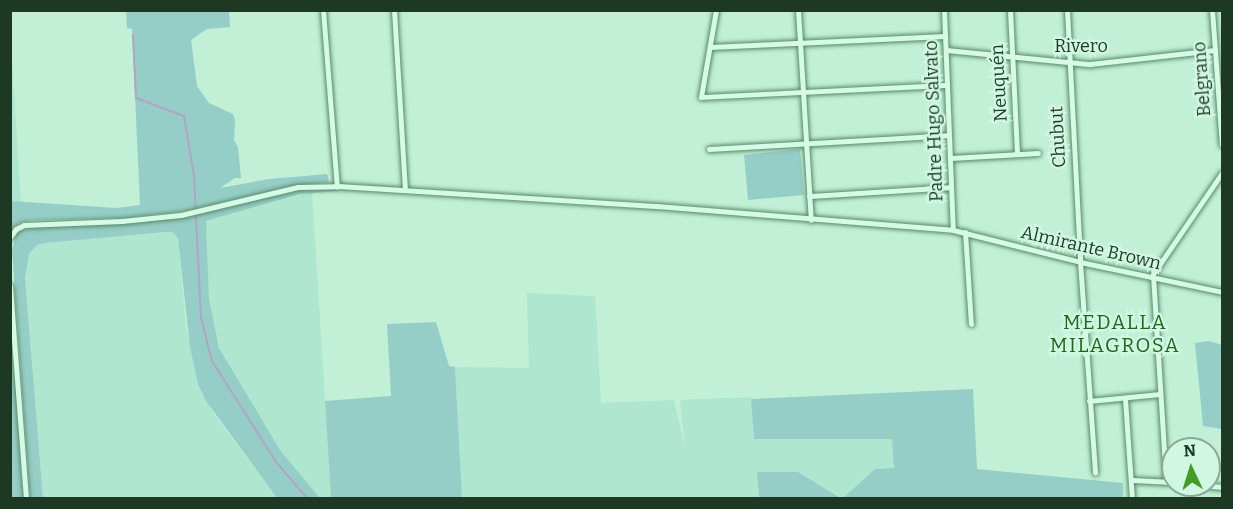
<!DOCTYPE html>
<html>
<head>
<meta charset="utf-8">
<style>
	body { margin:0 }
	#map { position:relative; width:1233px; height:509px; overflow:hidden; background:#c1f0d7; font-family:Bitter,serif }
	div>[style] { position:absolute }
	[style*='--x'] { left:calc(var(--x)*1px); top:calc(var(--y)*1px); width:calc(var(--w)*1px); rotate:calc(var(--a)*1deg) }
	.farmland>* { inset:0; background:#aee6cf }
	.green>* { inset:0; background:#95cec7 }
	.stream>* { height:2px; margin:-1px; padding:0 1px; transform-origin:1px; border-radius:1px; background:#b2a4c2 }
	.roads { filter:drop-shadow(0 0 2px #588a66) drop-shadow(0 0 2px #588a66) }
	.street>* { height:5px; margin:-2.5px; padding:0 2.5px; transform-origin:2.5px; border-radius:2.5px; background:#d5fae6 }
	span { translate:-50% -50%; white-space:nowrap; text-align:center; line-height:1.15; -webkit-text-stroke:4.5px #d1f7e3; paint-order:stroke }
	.street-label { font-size:18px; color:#1d3924 }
	.neighbourhood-label { font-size:20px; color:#1d681a; letter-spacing:1.5px }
	.frame { position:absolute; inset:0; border:12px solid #1d3924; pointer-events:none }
	.north { position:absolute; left:1161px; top:437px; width:60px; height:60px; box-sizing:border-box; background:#d1f7e3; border:2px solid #89ab97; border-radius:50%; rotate:356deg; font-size:16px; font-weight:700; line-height:24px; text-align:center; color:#1d3924 }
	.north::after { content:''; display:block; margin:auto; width:21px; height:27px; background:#439c25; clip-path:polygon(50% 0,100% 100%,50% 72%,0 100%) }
</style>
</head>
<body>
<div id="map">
	<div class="farmland">
		<i style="clip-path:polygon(11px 47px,21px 202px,11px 201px)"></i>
		<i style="clip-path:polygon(312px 192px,331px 498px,320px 498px,280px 450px,223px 357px,213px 329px,209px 299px,206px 221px)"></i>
		<i style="clip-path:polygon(165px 232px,172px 232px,178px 238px,186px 328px,202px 392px,214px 414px,277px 498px,43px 498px,25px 278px,29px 254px,37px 245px,46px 243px)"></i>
		<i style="clip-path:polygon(527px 293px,595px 296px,601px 403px,674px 400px,685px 449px,680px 400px,751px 397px,754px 439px,892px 439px,895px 468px,875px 469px,843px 498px,798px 472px,757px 472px,759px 498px,462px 498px,455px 367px,529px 368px)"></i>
	</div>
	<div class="green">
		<i style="clip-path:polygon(126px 11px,229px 11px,230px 27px,207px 29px,191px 40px,197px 86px,209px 103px,233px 114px,235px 120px,234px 140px,238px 147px,241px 178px,235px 178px,220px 188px,269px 179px,327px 174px,329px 182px,288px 187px,191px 210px,128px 218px,30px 220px,19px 223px,11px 230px,11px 201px,117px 208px,140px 205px,132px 29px,127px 28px)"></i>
		<i style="clip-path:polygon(800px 149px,804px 195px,748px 200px,744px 155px)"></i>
		<i style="clip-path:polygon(338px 188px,338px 191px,301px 194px,206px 221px,209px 299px,219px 348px,280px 450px,320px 498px,277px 498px,206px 401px,198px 384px,190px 347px,178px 238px,172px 232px,165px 232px,46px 243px,37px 245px,29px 254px,25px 278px,43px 498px,30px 498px,12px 250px,17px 232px,38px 226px,123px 224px,195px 215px,299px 190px)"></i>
		<i style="clip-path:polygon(11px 312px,23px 498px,11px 498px)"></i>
		<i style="clip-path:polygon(436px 322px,449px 366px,455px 367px,462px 498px,331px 498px,325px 401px,391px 396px,387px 324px)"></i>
		<i style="clip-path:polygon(1209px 341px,1222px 345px,1222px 429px,1203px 426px,1195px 343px)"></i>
		<i style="clip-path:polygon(973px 389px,977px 469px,1123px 483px,1123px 498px,843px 498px,875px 469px,894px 468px,892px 439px,754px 439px,751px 399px)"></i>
		<i style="clip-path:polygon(757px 472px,798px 472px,841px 498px,759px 498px)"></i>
	</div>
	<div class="stream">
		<i style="--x:133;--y:35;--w:63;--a:87.3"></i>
		<i style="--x:136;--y:98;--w:51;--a:20.6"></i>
		<i style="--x:184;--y:116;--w:61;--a:80.5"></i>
		<i style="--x:194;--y:176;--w:142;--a:87.2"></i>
		<i style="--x:201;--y:318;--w:44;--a:75.7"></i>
		<i style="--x:212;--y:361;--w:120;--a:57.6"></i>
		<i style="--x:276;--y:462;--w:48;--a:49.3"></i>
	</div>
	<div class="roads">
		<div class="street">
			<i style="--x:323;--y:10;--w:177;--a:85.5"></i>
			<i style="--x:394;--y:10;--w:179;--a:86.5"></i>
			<i style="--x:716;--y:10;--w:88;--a:99.8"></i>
			<i style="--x:701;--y:97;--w:246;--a:-2.8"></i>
			<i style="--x:798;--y:10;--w:210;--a:86.5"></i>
			<i style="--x:944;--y:10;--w:220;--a:87.7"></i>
			<i style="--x:1010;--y:10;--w:144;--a:87.2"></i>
			<i style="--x:1067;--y:10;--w:252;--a:87"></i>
			<i style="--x:1080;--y:262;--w:211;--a:85.9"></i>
			<i style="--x:1212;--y:10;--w:135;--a:85.8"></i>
			<i style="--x:710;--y:47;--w:235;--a:-2.7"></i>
			<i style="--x:946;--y:50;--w:145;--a:5.6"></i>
			<i style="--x:1090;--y:64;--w:126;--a:-6.4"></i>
			<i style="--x:709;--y:149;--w:240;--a:-3.3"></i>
			<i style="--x:951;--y:158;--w:87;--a:-3.3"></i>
			<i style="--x:809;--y:196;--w:142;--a:-3.6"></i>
			<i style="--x:965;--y:232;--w:92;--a:86.3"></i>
			<i style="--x:10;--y:237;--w:10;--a:-53"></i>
			<i style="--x:16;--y:229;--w:9;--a:-27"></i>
			<i style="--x:24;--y:225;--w:98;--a:-2.3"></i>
			<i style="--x:122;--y:221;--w:59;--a:-5.8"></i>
			<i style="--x:181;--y:215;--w:120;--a:-13.5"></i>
			<i style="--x:298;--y:187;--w:39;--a:-1"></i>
			<i style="--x:337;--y:186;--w:320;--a:3.6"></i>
			<i style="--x:656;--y:206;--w:298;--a:4.6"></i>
			<i style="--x:953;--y:230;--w:131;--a:14.1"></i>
			<i style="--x:1080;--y:262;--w:145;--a:11.9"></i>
			<i style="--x:10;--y:286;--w:213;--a:85.7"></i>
			<i style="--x:1125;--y:399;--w:99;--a:86"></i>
			<i style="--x:1089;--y:401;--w:71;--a:-5.6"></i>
			<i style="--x:1132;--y:480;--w:41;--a:2.8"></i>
			<i style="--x:1166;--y:482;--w:208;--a:-93.6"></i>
			<i style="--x:1153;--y:274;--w:122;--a:-55.7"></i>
			<i style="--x:1202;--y:485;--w:20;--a:6"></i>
		</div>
	</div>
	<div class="street-label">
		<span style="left:1081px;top:46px">Rivero</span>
		<span style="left:1202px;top:79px;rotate:-94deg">Belgrano</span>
		<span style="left:999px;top:83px;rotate:-93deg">Neuquén</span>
		<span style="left:934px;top:121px;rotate:-92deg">Padre Hugo Salvato</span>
		<span style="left:1058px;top:137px;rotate:-93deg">Chubut</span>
		<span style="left:1091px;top:248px;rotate:13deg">Almirante Brown</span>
	</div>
	<div class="neighbourhood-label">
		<span style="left:1115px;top:334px">MEDALLA<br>MILAGROSA</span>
	</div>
	<div class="frame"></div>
	<div class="north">N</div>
</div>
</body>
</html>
